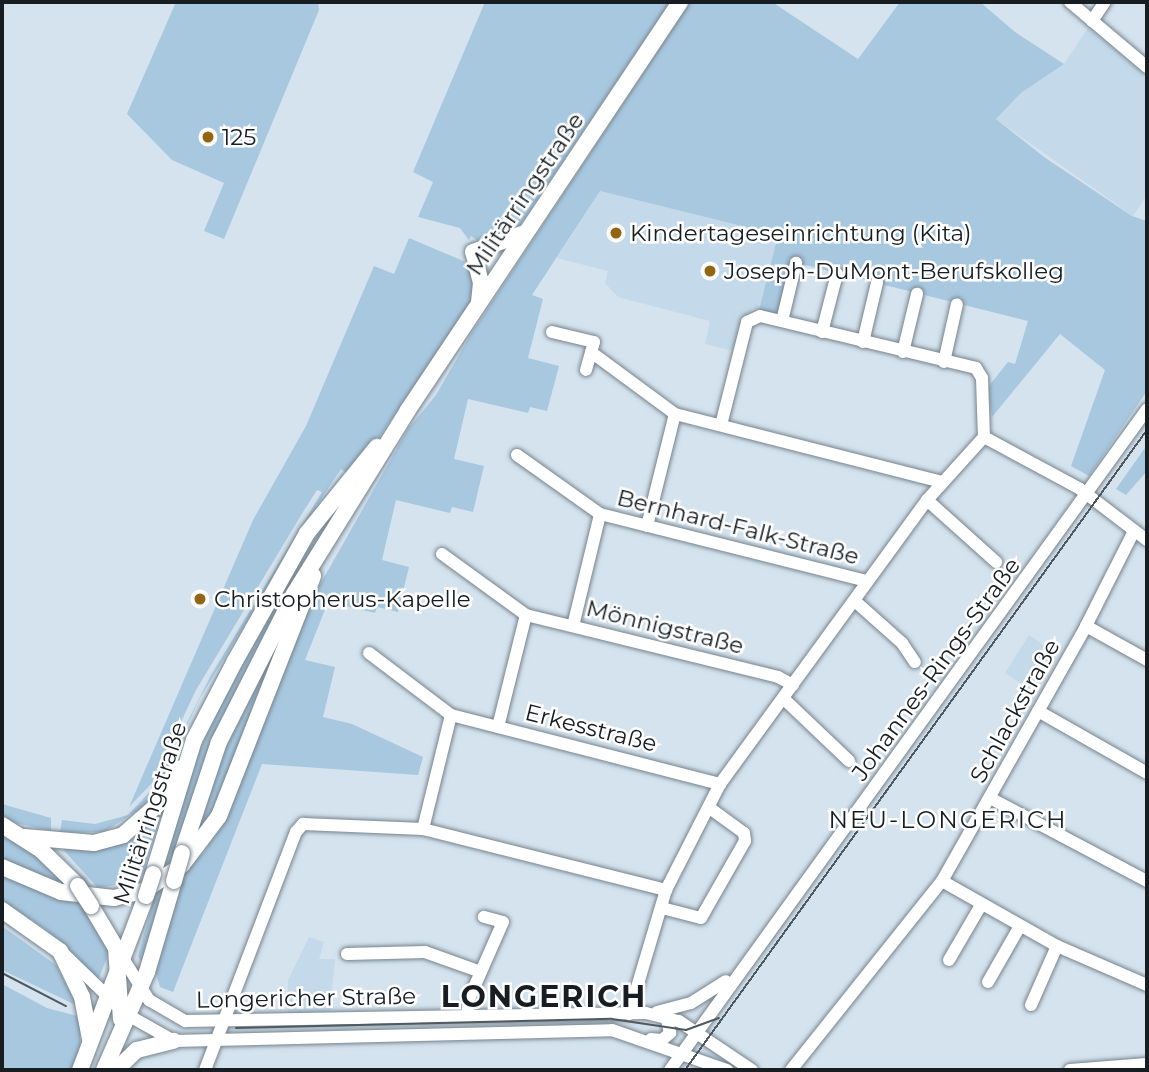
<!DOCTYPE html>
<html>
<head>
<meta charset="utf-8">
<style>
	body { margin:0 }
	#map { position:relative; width:1149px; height:1072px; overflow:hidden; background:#d4e3ee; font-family:Montserrat,sans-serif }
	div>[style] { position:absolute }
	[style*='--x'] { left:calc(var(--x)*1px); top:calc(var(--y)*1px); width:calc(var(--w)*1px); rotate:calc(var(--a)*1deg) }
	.built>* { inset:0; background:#c4d9e9 }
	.green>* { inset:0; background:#a8c8e0 }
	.roads { filter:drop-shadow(0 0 2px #76838d) drop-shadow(0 0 2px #76838d) }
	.minor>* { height:12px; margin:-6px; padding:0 6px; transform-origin:6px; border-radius:6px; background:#fff }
	.major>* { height:16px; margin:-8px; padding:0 8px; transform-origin:8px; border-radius:8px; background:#fff }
	.tram>* { height:2px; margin:-1px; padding:0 1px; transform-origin:1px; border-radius:1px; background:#50595f }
	.bridges { filter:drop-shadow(0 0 2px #76838d) drop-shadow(0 0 2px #76838d) }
	.major-bridge>* { height:16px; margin:-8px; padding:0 8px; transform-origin:8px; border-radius:8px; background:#fff }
	.dots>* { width:19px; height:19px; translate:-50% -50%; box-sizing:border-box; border:4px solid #fff; border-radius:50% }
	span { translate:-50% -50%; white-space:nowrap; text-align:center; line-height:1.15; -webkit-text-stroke:5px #fff; paint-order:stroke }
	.poi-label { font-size:23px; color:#171d21 }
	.left { translate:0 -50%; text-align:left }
	.street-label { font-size:23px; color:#171d21 }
	.neighbourhood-label { font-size:24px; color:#171d21; letter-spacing:2px }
	.district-label { font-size:30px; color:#171d21; font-weight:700; letter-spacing:2px }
	.frame { position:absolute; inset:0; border:4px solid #171d21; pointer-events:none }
</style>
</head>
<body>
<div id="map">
	<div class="built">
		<i style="clip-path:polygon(1088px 28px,1147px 76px,1147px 195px,1133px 216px,996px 119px,1021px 93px,1064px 64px)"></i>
		<i style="clip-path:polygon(600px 191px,778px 235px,759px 310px,753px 308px,746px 316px,734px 351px,705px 344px,710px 321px,618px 297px,605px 283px,608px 271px,557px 258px)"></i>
		<i style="clip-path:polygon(1029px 635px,1056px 653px,1031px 690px,1005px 673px)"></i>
		<i style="clip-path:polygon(309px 937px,324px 942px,319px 959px,335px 959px,330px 1011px,288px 1013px,288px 980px)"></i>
	</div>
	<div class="green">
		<i style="clip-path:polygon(176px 2px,318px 2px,319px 10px,224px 239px,204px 231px,224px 183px,172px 160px,127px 114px)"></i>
		<i style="clip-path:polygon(485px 2px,670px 2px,520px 225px,515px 231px,478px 241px,471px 236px,469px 240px,460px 228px,418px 217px,433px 182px,413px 172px)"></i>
		<i style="clip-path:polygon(690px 2px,772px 2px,858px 59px,900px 2px,980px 2px,1015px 32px,1064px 64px,1021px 93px,996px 119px,1044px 157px,1132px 216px,1147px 221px,1147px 391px,1089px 476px,1071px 466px,1105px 370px,1060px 334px,992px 417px,988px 387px,1008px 362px,1015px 364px,1028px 321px,793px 262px,781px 310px,775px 314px,759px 310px,778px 235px,600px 191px,532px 295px,543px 299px,528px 358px,559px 366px,547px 411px,530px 407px,528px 413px,468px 399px,454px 459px,484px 466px,473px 512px,452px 507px,450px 513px,396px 500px,382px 560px,409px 567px,398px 612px,377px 607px,375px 613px,328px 602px,305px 660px,335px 667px,323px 717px,352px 724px,423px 757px,418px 775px,262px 764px,173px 992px,160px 987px,155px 970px,181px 876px,205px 851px,226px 816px,313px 597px,408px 429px,436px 395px,471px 334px)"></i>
		<i style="clip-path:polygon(409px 238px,468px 263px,479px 273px,475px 299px,371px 449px,349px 475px,341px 469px,325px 493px,200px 698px,157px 789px,143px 807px,104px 832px,60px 833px,62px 820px,95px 824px,128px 815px,156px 785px,211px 675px,322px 492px,317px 490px,303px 512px,196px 690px,152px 783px,129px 807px,253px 520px,306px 426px,374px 266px,394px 274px)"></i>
		<i style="clip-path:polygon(1147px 445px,1147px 471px,1126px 495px,1116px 489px)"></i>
		<i style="clip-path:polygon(337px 507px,213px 740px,172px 865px,162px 868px,194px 763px,216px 713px,282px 587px)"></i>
		<i style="clip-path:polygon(299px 596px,212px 814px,193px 843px,218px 759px)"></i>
		<i style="clip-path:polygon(170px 790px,140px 881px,98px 888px,58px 844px,111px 843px)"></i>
		<i style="clip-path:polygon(2px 804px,51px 818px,51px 831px,2px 820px)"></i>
		<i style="clip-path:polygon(2px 833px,36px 855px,69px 888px,48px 883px,2px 859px)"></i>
		<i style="clip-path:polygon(2px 872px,81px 903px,111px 948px,98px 980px,44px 928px,2px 901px)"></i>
		<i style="clip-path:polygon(167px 886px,143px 961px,141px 961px,138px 956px,157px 888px)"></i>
		<i style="clip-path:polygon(2px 926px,56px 965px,78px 1006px,2px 970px)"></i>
		<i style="clip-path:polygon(2px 984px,47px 1008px,81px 1017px,80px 1046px,73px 1070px,2px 1070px)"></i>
	</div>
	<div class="roads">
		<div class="minor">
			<i style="--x:1070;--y:2;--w:101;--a:40.2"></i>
			<i style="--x:1092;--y:21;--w:23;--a:-56"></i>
			<i style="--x:782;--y:321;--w:60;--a:-76.4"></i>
			<i style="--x:552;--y:332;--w:43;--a:13.4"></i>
			<i style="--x:594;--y:342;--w:29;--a:106"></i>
			<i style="--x:822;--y:332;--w:60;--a:-75.5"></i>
			<i style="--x:863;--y:342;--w:61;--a:-76.7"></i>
			<i style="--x:591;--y:352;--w:104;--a:36.4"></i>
			<i style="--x:903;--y:352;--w:60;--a:-76.4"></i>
			<i style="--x:944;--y:362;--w:59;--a:-77.4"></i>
			<i style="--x:721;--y:425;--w:106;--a:-75.8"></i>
			<i style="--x:747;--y:322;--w:14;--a:-25"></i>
			<i style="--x:760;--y:316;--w:222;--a:13.5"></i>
			<i style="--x:976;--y:368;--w:12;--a:59"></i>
			<i style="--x:982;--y:378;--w:59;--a:88.1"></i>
			<i style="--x:984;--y:437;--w:109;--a:28.4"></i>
			<i style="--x:1080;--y:489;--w:84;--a:37.3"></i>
			<i style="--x:517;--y:455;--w:102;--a:35.4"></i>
			<i style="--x:927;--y:500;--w:93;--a:41.9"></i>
			<i style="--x:647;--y:526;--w:115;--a:-76"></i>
			<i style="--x:675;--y:414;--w:276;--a:14.3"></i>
			<i style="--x:442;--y:554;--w:104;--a:36"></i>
			<i style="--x:856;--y:602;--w:62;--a:41.7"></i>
			<i style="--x:902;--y:643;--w:23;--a:56"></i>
			<i style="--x:573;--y:626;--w:115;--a:-76.4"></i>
			<i style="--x:600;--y:514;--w:274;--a:14.1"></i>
			<i style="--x:1086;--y:626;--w:70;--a:29.1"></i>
			<i style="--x:369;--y:653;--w:103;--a:37.1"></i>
			<i style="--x:451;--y:715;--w:278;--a:14.4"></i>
			<i style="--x:784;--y:699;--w:90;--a:43.6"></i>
			<i style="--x:1038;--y:711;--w:125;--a:29.6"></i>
			<i style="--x:498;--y:727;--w:115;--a:-76"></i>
			<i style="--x:526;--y:615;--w:260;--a:13.8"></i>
			<i style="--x:778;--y:677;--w:17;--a:28"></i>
			<i style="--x:990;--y:798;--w:178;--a:27.9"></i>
			<i style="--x:423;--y:829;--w:117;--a:-76.2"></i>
			<i style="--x:942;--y:881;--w:132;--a:29.5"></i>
			<i style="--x:1057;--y:946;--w:98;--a:23.4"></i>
			<i style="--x:662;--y:908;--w:40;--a:14.4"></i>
			<i style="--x:701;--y:918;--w:89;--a:-60.3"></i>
			<i style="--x:745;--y:841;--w:8;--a:-97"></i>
			<i style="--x:744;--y:833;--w:41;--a:-144"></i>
			<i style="--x:119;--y:952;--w:57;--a:58"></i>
			<i style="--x:149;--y:1000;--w:42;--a:30.3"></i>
			<i style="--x:185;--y:1021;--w:461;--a:-1"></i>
			<i style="--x:646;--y:1013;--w:34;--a:14"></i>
			<i style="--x:679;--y:1021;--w:88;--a:33.9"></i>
			<i style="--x:63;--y:953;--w:88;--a:44.1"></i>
			<i style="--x:126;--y:1014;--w:55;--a:29.4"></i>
			<i style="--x:174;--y:1041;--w:438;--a:-1.4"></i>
			<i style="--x:612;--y:1030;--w:122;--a:19.2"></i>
			<i style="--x:347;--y:954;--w:78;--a:-1.5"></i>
			<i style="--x:425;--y:952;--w:59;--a:19.7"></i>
			<i style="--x:949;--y:960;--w:64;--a:-59.8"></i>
			<i style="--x:988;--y:982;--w:64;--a:-60.3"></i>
			<i style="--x:1031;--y:1005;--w:64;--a:-66.2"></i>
			<i style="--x:657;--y:1012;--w:35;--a:-15"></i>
			<i style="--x:691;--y:1003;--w:41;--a:-32.2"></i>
			<i style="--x:629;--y:1014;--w:129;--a:-73.4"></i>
			<i style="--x:666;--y:890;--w:119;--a:-63"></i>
			<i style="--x:720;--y:784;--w:351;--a:-53.9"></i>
			<i style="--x:927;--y:500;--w:85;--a:-47.9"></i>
			<i style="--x:467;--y:1015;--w:16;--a:-83"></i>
			<i style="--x:469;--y:999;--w:84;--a:-66.2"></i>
			<i style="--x:503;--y:922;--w:20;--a:-165"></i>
			<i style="--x:651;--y:1039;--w:11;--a:5"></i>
			<i style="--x:662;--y:1040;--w:11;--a:-41"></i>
			<i style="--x:670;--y:1033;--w:17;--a:-103"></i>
			<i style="--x:205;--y:1070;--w:255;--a:-69.1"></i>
			<i style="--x:296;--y:832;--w:11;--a:-49"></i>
			<i style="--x:303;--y:824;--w:120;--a:2.4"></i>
			<i style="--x:423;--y:829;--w:251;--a:14.1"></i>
			<i style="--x:670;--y:1070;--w:815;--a:-54.18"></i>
			<i style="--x:791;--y:1070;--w:242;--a:-51.4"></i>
			<i style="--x:942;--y:881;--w:293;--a:-60.5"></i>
			<i style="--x:1086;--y:626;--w:106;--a:-63.2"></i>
			<i style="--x:1070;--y:1070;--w:77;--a:-4.5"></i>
		</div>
		<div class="major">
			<i style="--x:479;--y:302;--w:19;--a:-84"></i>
			<i style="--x:481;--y:283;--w:32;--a:-104"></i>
			<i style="--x:473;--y:252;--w:55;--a:-20.1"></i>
			<i style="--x:2;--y:825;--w:46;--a:32.7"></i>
			<i style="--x:41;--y:850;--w:52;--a:44.2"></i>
			<i style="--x:24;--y:837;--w:70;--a:4.9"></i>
			<i style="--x:94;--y:843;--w:30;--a:-15"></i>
			<i style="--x:123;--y:835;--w:44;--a:-41.3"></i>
			<i style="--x:156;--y:806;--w:43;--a:-60.4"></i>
			<i style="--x:182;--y:853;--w:117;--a:-71.6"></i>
			<i style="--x:219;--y:742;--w:166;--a:-63.1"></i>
			<i style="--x:294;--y:594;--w:216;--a:-58.2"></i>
			<i style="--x:408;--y:410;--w:490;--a:-56.3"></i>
			<i style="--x:2;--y:867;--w:64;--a:23"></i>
			<i style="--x:61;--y:892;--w:53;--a:6.5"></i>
			<i style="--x:114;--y:898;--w:32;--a:-14"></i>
			<i style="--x:145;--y:890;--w:45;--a:-34"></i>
			<i style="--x:182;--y:865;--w:61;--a:-52.9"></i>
			<i style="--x:219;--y:816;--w:258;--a:-68.6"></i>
			<i style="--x:153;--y:874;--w:140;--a:-73"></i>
			<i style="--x:194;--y:740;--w:89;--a:-62.6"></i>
			<i style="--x:235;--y:661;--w:147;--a:-60.6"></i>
			<i style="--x:307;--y:533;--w:111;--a:-50.9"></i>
			<i style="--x:91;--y:906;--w:49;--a:59.2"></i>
			<i style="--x:116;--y:948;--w:71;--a:86"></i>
			<i style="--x:2;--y:910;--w:71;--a:35.3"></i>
			<i style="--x:60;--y:951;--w:51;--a:64.4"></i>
			<i style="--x:82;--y:997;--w:43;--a:79.2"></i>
			<i style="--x:80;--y:1070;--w:186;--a:-69.2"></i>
			<i style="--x:104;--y:1070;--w:107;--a:-66.3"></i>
			<i style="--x:147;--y:972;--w:95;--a:-73.5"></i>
			<i style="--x:116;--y:1070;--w:29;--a:-44"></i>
			<i style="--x:137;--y:1050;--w:38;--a:-14"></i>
		</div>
	</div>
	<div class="tram">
		<i style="--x:2;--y:973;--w:72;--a:27.3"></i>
		<i style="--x:236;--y:1028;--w:376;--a:-1.4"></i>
		<i style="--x:612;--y:1019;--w:75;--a:8.5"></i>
		<i style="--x:686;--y:1030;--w:35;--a:-20"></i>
		<i style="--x:685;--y:1070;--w:789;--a:-54.18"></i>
	</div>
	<div class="bridges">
		<div class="major-bridge">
			<i style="--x:174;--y:881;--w:29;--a:-74"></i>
			<i style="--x:78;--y:886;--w:24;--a:57"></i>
			<i style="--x:146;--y:896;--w:23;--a:-72"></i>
		</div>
	</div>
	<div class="dots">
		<i style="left:208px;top:137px;background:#926511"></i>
		<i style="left:616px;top:233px;background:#926511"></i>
		<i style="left:710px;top:271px;background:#926511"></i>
		<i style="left:200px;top:599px;background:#926511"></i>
	</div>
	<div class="poi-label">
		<span class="left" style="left:222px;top:137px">125</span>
		<span class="left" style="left:630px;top:233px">Kindertageseinrichtung (Kita)</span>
		<span class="left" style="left:724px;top:271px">Joseph-DuMont-Berufskolleg</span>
		<span class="left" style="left:214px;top:599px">Christopherus-Kapelle</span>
	</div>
	<div class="street-label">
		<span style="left:525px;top:194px;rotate:-56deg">Militärringstraße</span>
		<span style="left:738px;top:527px;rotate:14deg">Bernhard-Falk-Straße</span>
		<span style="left:665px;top:627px;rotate:14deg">Mönnigstraße</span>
		<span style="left:936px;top:669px;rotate:-54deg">Johannes-Rings-Straße</span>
		<span style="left:1015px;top:711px;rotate:-61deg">Schlackstraße</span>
		<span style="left:591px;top:728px;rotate:14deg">Erkesstraße</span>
		<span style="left:150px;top:813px;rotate:-72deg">Militärringstraße</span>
		<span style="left:306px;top:998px;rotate:-1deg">Longericher Straße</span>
	</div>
	<div class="neighbourhood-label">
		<span style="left:948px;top:820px">NEU-LONGERICH</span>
	</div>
	<div class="district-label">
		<span style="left:544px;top:997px">LONGERICH</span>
	</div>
	<div class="frame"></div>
</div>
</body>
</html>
